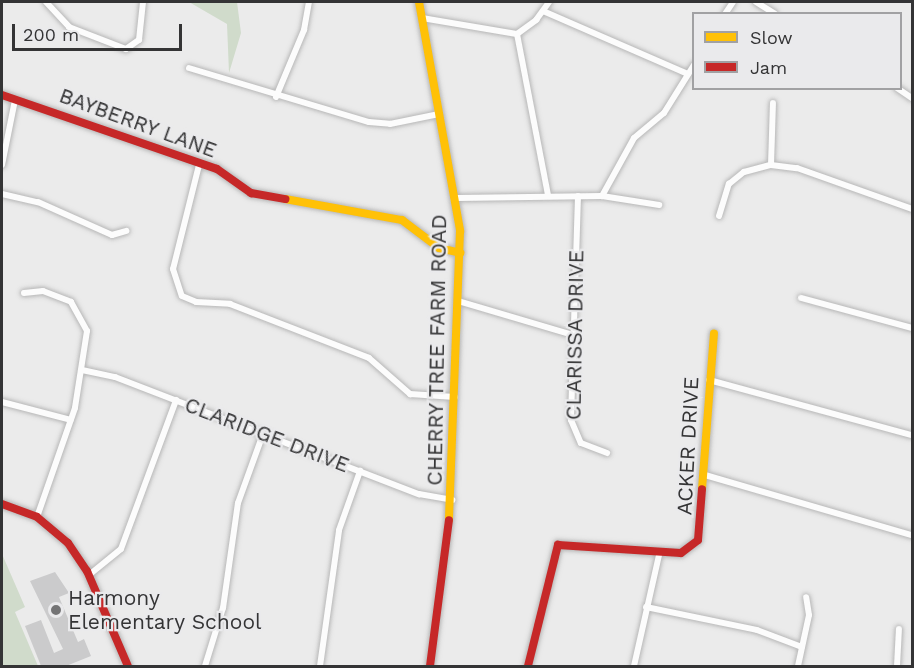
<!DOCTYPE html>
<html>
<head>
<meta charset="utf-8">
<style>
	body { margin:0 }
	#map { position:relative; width:914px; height:668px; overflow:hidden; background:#ebebeb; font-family:"Work Sans",sans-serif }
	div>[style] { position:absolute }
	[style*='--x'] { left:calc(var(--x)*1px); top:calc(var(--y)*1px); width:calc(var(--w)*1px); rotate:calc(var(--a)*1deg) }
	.green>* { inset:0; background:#d0dbcb }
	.building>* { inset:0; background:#cbcbcc }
	.roads { filter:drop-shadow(0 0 2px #b7b7b7) drop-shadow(0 0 2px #b7b7b7) }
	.street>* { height:6px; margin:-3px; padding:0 3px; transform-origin:3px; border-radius:3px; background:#fcfcfc }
	.slow>* { height:8px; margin:-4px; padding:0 4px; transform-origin:4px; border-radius:4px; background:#ffc107 }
	.jam>* { height:8px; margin:-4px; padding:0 4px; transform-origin:4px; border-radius:4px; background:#c62828 }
	.dots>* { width:16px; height:16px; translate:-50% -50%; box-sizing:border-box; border:3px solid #eaeaec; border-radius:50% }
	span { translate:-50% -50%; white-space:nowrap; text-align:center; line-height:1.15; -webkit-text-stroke:4.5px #eaeaec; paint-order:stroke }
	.street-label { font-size:21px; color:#343435 }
	.poi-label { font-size:21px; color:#343435 }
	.left { translate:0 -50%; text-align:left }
	.frame { position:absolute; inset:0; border:3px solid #343435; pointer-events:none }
	.legend { position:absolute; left:692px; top:12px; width:210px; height:78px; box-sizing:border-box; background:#eaeaec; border:2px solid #a1a1a3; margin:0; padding:8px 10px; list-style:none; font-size:18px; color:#343435 }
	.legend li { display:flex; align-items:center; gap:12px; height:30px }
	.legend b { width:30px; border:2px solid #a1a1a3 }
	.scale { position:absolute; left:12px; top:24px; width:170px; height:27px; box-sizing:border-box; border:3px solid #343435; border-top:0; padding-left:8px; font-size:18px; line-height:21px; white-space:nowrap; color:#343435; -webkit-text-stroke:4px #eaeaec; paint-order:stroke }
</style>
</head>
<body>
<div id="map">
	<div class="green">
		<i style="clip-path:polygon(189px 2px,237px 2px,241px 33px,229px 73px,227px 24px)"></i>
		<i style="clip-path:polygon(2px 554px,25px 607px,15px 612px,38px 666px,2px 666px)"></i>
	</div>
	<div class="building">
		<i style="clip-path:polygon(55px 572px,69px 593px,59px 597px,78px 642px,84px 639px,91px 656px,66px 666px,41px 666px,25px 626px,41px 620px,54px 653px,63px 649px,30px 581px)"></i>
	</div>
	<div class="roads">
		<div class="street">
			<i style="--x:46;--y:2;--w:34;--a:47"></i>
			<i style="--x:69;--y:27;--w:61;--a:21.1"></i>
			<i style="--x:126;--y:49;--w:16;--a:-35"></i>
			<i style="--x:139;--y:40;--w:38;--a:-84"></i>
			<i style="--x:756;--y:2;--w:22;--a:32"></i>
			<i style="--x:543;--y:11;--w:158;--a:23.5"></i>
			<i style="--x:725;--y:14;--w:14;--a:-56"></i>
			<i style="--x:422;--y:18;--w:96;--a:9.6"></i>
			<i style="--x:517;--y:34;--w:24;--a:-36"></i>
			<i style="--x:536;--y:20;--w:22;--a:-54"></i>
			<i style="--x:517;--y:34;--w:164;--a:79.1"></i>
			<i style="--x:189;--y:68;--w:188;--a:16.7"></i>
			<i style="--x:369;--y:122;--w:21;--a:5"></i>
			<i style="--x:390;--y:124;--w:50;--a:-11.5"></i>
			<i style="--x:897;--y:88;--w:18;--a:34"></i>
			<i style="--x:276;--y:97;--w:73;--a:-67.3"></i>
			<i style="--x:304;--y:30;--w:28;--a:-80"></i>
			<i style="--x:2;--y:165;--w:66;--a:-78.7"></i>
			<i style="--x:199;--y:165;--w:107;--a:104"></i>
			<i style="--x:173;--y:269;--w:28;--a:72"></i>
			<i style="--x:182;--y:296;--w:15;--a:23"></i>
			<i style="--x:196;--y:302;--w:34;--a:3"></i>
			<i style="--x:230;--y:304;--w:149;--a:21.2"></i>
			<i style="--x:369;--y:358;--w:55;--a:41.3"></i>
			<i style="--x:410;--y:394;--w:45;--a:3.8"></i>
			<i style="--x:771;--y:165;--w:62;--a:-88.2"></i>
			<i style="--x:2;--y:194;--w:37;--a:13"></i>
			<i style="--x:38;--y:202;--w:81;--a:24"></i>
			<i style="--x:112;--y:235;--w:15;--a:-16"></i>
			<i style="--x:578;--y:196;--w:224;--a:91.8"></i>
			<i style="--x:571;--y:420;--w:25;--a:67"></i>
			<i style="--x:581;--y:443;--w:28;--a:21"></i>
			<i style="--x:602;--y:196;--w:66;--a:-61.1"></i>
			<i style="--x:634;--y:138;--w:39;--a:-40"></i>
			<i style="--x:664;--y:113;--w:57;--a:-58"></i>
			<i style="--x:457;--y:198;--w:145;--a:-0.8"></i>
			<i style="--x:602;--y:196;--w:58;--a:9"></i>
			<i style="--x:719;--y:216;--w:34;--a:-73"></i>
			<i style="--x:729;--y:184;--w:19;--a:-39"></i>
			<i style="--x:744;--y:172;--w:28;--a:-15"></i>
			<i style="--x:771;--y:165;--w:26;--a:7"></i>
			<i style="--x:797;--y:168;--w:122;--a:19.6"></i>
			<i style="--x:24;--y:293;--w:19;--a:-6"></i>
			<i style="--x:43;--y:291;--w:30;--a:21"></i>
			<i style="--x:71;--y:302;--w:33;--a:61"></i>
			<i style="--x:87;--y:331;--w:78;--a:98.9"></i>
			<i style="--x:75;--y:408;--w:115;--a:109.2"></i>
			<i style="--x:801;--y:298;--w:115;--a:15.1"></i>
			<i style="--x:458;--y:301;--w:120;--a:16.5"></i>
			<i style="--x:82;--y:370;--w:34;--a:12"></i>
			<i style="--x:115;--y:377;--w:326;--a:21.1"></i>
			<i style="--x:419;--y:494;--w:34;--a:10"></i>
			<i style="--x:709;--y:380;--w:210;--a:15.2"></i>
			<i style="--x:2;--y:402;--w:71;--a:14.6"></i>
			<i style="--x:705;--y:475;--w:216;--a:16.2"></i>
			<i style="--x:89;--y:575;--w:41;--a:-39.1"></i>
			<i style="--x:121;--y:549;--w:159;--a:-69.7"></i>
			<i style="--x:646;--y:607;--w:113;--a:11.7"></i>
			<i style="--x:757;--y:630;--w:48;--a:20.7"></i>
			<i style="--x:205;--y:666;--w:61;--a:-72.8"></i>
			<i style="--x:223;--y:608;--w:106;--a:-81.9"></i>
			<i style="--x:238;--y:503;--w:73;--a:-70.1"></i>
			<i style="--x:320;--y:666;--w:137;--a:-82"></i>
			<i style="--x:339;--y:530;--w:63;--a:-70.4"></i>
			<i style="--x:634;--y:666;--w:114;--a:-77.3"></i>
			<i style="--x:798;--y:666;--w:52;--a:-77.8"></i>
			<i style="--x:809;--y:615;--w:18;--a:-99"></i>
			<i style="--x:897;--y:666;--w:37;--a:-87"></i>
		</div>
		<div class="slow">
			<i style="--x:419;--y:2;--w:233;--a:79.8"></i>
			<i style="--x:460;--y:231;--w:289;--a:92.2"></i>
			<i style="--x:285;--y:199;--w:119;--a:10.2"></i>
			<i style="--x:402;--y:220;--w:46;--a:37.1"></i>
			<i style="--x:439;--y:248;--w:22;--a:13"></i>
			<i style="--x:702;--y:489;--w:156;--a:-85.6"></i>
		</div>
		<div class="jam">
			<i style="--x:2;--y:95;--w:227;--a:19"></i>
			<i style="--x:217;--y:169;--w:42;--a:35.2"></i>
			<i style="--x:251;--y:193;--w:35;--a:10"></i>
			<i style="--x:2;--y:504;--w:37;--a:20"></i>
			<i style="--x:37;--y:517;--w:40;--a:40"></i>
			<i style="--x:68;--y:543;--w:34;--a:56"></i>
			<i style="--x:87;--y:571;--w:103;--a:66.7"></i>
			<i style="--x:430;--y:666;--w:147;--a:-82.6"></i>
			<i style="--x:528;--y:666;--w:125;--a:-76.1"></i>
			<i style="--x:558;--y:545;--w:123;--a:3.7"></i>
			<i style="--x:681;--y:553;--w:21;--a:-37"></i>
			<i style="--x:698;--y:540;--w:51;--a:-85.5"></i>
		</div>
	</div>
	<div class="dots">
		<i style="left:56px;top:610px;background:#747475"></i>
	</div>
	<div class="street-label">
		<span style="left:138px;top:123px;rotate:20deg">BAYBERRY LANE</span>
		<span style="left:575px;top:335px;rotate:-89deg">CLARISSA DRIVE</span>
		<span style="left:437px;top:350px;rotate:-89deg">CHERRY TREE FARM ROAD</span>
		<span style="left:267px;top:435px;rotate:21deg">CLARIDGE DRIVE</span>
		<span style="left:688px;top:446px;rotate:-87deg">ACKER DRIVE</span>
	</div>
	<div class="poi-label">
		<span class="left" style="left:68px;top:610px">Harmony<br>Elementary School</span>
	</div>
	<div class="frame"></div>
	<ul class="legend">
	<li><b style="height:8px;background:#ffc107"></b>Slow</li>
	<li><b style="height:8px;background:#c62828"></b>Jam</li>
	</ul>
	<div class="scale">200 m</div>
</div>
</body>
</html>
